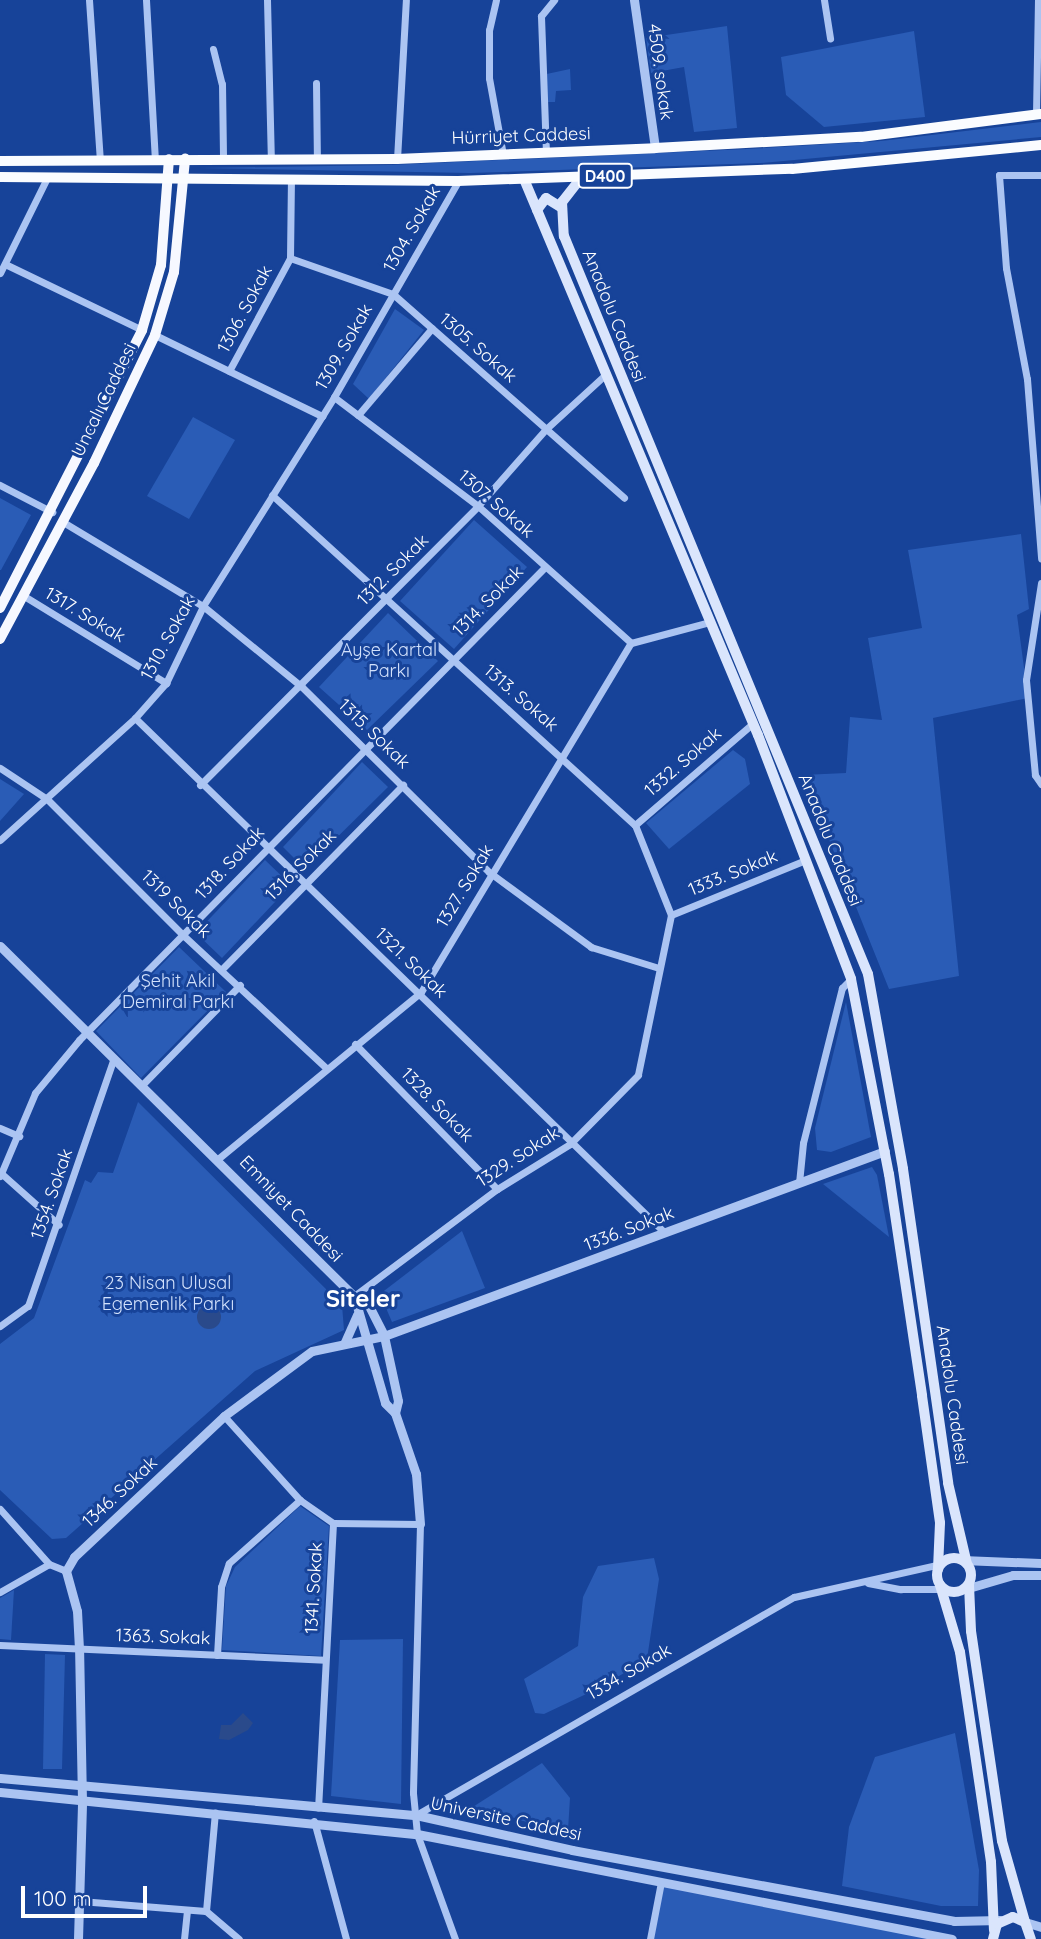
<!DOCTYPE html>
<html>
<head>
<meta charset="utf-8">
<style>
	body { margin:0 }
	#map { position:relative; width:1041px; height:1939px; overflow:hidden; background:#174399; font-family:Quicksand,sans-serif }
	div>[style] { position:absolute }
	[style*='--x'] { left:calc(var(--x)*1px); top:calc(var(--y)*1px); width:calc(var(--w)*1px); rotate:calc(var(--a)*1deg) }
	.green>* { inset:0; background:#2a5cb6 }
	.water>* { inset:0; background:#2a4a8b }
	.round { border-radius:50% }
	.minor>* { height:7px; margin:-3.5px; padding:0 3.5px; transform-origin:3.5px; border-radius:3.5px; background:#abc4f2 }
	.tertiary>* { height:9px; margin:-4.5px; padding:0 4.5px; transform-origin:4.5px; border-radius:4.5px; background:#abc4f2 }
	.secondary>* { height:10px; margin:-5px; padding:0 5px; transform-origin:5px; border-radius:5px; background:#dae5fc }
	.secondary>.ring { margin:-5px; padding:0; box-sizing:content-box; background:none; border:10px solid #dae5fc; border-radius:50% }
	.primary>* { height:10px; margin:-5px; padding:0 5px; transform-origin:5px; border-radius:5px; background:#f6f8ff }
	.trunk>* { height:10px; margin:-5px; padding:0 5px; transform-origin:5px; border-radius:5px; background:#fafcff }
	span { translate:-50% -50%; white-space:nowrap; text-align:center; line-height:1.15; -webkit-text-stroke:6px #174399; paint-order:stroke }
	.shield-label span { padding:2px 5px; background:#174399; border:2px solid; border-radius:5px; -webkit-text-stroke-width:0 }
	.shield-label { font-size:16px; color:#fff; font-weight:700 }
	.street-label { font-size:18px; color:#fff }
	.park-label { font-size:18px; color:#d2e1fc }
	.district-label { font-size:24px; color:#fff; font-weight:700 }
	.scale { position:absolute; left:21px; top:1886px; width:126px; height:32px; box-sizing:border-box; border:4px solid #fff; border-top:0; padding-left:9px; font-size:21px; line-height:24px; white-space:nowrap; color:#fff; -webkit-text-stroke:5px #174399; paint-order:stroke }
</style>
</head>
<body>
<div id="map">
	<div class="green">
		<i style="clip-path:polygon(727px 26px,737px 128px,694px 132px,684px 67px,651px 73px,646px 38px)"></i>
		<i style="clip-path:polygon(914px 31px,925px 117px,824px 127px,786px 95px,781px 57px)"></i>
		<i style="clip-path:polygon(570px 69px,571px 90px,556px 91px,555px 102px,544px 102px,542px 75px)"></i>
		<i style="clip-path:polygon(1041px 122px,1041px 137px,761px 163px,470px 173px,199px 168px,389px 165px,747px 149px,881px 141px)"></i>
		<i style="clip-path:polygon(395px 309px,424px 330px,369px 399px,353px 384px)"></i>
		<i style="clip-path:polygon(193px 417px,235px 440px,189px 519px,147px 496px)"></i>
		<i style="clip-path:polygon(0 498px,31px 515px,1px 570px,0 570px)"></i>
		<i style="clip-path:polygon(474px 520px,527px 567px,454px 649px,400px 601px)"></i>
		<i style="clip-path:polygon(1021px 534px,1029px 609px,1017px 615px,1028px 698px,933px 718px,959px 976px,889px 989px,803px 775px,846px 773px,850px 717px,882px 720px,868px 638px,922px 628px,908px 550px)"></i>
		<i style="clip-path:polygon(388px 613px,438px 661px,367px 730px,319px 687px)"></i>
		<i style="clip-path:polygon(733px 750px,745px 759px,750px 784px,669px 849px,646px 823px)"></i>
		<i style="clip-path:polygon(362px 762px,388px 787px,305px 869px,283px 847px)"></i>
		<i style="clip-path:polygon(0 779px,24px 794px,0 821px)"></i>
		<i style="clip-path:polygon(265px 860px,291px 885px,222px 958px,196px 933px)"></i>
		<i style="clip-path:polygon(179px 947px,226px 992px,141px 1078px,96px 1031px)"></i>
		<i style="clip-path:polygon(846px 1002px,871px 1137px,831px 1152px,817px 1150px,815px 1128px)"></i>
		<i style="clip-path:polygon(138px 1102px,342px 1305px,344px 1330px,255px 1371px,66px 1538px,52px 1539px,0 1490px,0 1344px,34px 1318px,85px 1180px,91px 1183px,98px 1172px,113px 1173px)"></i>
		<i style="clip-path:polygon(872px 1167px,877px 1175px,889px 1237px,823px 1184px)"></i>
		<i style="clip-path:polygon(462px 1231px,485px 1288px,392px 1322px,380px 1294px)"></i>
		<i style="clip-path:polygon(300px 1506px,329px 1526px,321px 1656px,222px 1650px,226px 1586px,235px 1567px)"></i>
		<i style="clip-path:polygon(654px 1558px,659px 1579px,647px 1659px,601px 1687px,544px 1714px,535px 1713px,524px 1679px,578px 1646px,583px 1597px,598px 1566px)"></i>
		<i style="clip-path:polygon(14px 1590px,11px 1640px,0 1639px,0 1598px)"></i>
		<i style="clip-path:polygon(403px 1639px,401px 1804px,331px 1796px,340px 1640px)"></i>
		<i style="clip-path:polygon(45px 1654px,65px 1655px,62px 1769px,43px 1769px)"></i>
		<i style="clip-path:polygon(955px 1733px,979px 1870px,978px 1906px,941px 1906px,842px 1886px,849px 1827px,875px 1757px)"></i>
		<i style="clip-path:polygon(542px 1763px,570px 1798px,568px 1830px,468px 1810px)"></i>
		<i style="clip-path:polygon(661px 1882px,927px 1935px,926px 1939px,650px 1939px)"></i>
	</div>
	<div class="water">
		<i class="round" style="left:197px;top:1305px;width:24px;height:24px"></i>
		<i style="clip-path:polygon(243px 1713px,253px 1723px,248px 1730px,229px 1740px,219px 1739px,221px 1725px,231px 1725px)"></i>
	</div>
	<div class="minor">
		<i style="--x:89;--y:0;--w:160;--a:86.1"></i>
		<i style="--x:146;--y:0;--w:159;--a:86.8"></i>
		<i style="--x:267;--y:0;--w:159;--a:88.6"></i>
		<i style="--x:496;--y:0;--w:31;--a:103"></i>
		<i style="--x:489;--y:30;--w:48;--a:90"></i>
		<i style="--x:489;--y:78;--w:78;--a:79.7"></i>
		<i style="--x:824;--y:0;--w:39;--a:81"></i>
		<i style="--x:213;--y:49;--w:36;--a:76"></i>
		<i style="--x:222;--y:84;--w:75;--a:89.2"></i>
		<i style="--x:316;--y:83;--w:77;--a:89.3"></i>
		<i style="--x:1036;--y:114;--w:114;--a:-89"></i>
		<i style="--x:546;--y:153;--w:137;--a:-92.1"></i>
		<i style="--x:541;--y:16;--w:21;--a:-51"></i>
		<i style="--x:397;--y:159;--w:159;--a:-86.8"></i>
		<i style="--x:1041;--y:175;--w:42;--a:180"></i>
		<i style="--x:999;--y:175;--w:93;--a:85.7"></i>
		<i style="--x:1006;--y:268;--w:113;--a:79.3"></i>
		<i style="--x:1027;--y:379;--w:180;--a:85.5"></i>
		<i style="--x:290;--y:258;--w:109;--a:19.3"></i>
		<i style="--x:393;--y:294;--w:308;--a:41.4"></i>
		<i style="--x:5;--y:264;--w:152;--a:25.7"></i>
		<i style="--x:0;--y:273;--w:108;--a:-63.7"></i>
		<i style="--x:155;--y:335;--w:186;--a:25.9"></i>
		<i style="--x:229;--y:371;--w:128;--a:-61.6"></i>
		<i style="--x:290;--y:258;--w:80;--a:-89.3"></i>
		<i style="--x:334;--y:397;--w:181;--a:37.1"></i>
		<i style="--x:478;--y:506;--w:205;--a:41.8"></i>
		<i style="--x:358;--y:415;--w:114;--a:-49.6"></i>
		<i style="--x:0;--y:485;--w:59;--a:27.4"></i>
		<i style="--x:272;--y:495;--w:491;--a:42.3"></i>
		<i style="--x:635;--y:825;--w:97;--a:68.2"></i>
		<i style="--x:671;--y:915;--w:163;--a:101.7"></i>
		<i style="--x:638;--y:1075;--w:97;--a:134.6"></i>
		<i style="--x:570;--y:1144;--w:86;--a:148.3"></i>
		<i style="--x:497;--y:1189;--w:179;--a:143.2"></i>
		<i style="--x:63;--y:522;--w:163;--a:31"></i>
		<i style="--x:203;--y:606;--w:128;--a:39.3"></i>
		<i style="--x:302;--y:687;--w:263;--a:44.7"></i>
		<i style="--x:489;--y:872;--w:127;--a:36.3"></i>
		<i style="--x:591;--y:947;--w:71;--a:17.2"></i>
		<i style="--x:1041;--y:583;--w:98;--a:98.8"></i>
		<i style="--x:1026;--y:680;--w:95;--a:84.6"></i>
		<i style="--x:1035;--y:775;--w:11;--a:56"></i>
		<i style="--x:24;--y:596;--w:167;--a:31.5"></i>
		<i style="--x:135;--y:718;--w:738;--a:44.18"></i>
		<i style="--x:0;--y:768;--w:56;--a:33.4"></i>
		<i style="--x:47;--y:799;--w:194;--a:45"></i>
		<i style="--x:184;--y:936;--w:194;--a:42.9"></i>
		<i style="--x:200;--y:785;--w:394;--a:-45.1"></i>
		<i style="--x:478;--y:506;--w:103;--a:-48.6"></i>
		<i style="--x:546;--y:429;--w:81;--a:-42.5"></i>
		<i style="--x:635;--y:825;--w:156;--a:-40.8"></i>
		<i style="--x:0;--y:840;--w:182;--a:-42.1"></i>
		<i style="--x:135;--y:718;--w:47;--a:-48.5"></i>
		<i style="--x:166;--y:683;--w:85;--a:-64.3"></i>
		<i style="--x:203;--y:606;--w:247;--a:-57.9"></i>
		<i style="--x:334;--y:397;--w:249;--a:-60.1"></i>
		<i style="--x:671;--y:915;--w:146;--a:-22.2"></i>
		<i style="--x:223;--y:968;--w:257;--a:-45.5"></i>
		<i style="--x:355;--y:1044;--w:203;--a:45.6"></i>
		<i style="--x:142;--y:1085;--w:140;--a:-45.6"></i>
		<i style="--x:0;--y:1128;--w:21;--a:23"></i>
		<i style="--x:219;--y:1158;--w:261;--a:-39.4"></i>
		<i style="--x:421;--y:992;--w:407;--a:-59"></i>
		<i style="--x:631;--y:643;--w:82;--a:-14.9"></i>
		<i style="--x:2;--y:1174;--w:76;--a:41.8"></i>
		<i style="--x:0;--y:1176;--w:90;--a:-67.1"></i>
		<i style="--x:35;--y:1093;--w:69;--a:-50.3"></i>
		<i style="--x:79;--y:1040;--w:664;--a:-45.43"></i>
		<i style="--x:799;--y:1183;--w:40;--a:-84.3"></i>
		<i style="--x:803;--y:1143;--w:160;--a:-75.9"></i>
		<i style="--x:842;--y:988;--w:13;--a:-45"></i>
		<i style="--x:0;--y:1326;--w:34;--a:-36"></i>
		<i style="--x:28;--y:1306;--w:262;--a:-70.9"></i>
		<i style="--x:224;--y:1416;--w:113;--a:47.9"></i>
		<i style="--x:300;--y:1500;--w:40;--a:34.9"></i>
		<i style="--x:333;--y:1523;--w:285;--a:93"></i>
		<i style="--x:0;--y:1509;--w:74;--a:48.3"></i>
		<i style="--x:49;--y:1564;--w:18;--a:22"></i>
		<i style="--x:333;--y:1523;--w:87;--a:0.7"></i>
		<i style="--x:420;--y:1524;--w:269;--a:91.5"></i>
		<i style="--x:413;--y:1793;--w:41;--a:84.4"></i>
		<i style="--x:417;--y:1834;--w:112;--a:70.1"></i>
		<i style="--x:868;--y:1583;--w:33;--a:11"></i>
		<i style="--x:900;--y:1589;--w:43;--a:0"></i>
		<i style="--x:0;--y:1592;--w:56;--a:-29.7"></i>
		<i style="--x:0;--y:1645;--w:325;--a:2.6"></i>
		<i style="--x:217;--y:1655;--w:68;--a:-86.6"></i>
		<i style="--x:221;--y:1587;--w:25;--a:-72"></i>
		<i style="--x:229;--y:1563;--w:95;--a:-41.6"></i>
		<i style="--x:416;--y:1815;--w:436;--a:-30"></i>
		<i style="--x:794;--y:1597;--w:151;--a:-12.7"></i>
		<i style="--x:314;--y:1821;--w:122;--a:74.8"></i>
		<i style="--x:80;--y:1901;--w:126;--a:4.5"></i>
		<i style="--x:206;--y:1911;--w:43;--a:40.3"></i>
		<i style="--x:206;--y:1911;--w:99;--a:-84.8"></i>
		<i style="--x:184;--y:1939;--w:29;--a:-84"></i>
		<i style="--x:650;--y:1939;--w:58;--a:-79.1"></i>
	</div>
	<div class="tertiary">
		<i style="--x:634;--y:0;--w:149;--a:81.9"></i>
		<i style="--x:0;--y:946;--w:498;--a:44.7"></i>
		<i style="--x:354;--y:1296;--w:14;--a:25"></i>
		<i style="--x:367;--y:1302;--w:38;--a:63"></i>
		<i style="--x:384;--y:1336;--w:66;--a:77.8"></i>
		<i style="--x:398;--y:1401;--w:12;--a:104"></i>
		<i style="--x:395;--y:1413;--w:65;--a:71"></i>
		<i style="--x:416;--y:1474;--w:50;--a:85.4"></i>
		<i style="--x:354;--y:1296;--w:111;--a:73.8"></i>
		<i style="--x:385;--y:1403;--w:14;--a:45"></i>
		<i style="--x:344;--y:1344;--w:32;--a:-66"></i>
		<i style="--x:962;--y:1560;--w:79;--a:2.2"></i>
		<i style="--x:965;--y:1589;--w:50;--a:-16.3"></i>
		<i style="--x:1013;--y:1575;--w:28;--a:0"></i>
		<i style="--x:0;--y:1778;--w:418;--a:5.1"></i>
		<i style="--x:416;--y:1815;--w:160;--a:12.6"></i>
		<i style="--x:572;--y:1850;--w:389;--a:10.5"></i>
		<i style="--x:954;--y:1921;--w:46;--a:-1.2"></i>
		<i style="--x:0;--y:1792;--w:419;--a:5.8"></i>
		<i style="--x:417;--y:1834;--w:545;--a:11.1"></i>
		<i style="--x:1025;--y:1922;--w:17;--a:17"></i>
		<i style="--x:78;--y:1939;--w:138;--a:-88.3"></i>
		<i style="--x:82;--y:1801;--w:152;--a:-91.1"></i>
		<i style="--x:79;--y:1649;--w:38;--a:-93"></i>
		<i style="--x:77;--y:1611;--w:41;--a:-105.4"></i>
		<i style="--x:66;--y:1571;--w:16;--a:-60"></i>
		<i style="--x:74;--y:1557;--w:206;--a:-43.2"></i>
		<i style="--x:224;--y:1416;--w:109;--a:-36.5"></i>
		<i style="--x:312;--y:1351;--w:74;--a:-11.8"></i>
		<i style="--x:384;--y:1336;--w:534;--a:-20.27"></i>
	</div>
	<div class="secondary">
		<i style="--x:591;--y:178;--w:15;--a:160"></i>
		<i style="--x:577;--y:183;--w:24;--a:128"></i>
		<i style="--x:562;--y:202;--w:34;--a:87"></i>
		<i style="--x:564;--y:236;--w:798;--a:67.61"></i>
		<i style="--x:868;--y:974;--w:198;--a:79.8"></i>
		<i style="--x:903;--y:1169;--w:317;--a:81.8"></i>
		<i style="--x:948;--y:1483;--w:83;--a:76.8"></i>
		<i style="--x:524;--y:179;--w:603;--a:67.18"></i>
		<i style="--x:758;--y:735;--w:261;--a:69.1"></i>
		<i style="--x:851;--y:979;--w:199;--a:79"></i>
		<i style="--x:889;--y:1174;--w:224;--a:81.5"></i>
		<i style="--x:922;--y:1396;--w:128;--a:81.9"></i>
		<i style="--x:940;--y:1523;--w:46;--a:92.5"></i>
		<i style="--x:537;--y:210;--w:15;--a:-53"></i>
		<i style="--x:546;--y:198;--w:19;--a:32"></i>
		<i class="ring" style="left:937px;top:1558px;width:24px;height:24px"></i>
		<i style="--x:940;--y:1585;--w:70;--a:73.4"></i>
		<i style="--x:960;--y:1652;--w:212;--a:81.6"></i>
		<i style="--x:991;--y:1862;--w:68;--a:87.5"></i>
		<i style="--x:969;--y:1585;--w:46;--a:87.5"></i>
		<i style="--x:971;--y:1631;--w:212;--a:81.6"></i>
		<i style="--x:1002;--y:1841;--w:84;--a:74.1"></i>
		<i style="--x:993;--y:1939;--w:16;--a:-75"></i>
		<i style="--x:997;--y:1924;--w:17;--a:-24"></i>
		<i style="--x:1013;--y:1917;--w:13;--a:23"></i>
		<i style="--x:1025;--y:1922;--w:18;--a:71"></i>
	</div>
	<div class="primary">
		<i style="--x:0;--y:608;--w:312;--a:-62.9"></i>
		<i style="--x:142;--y:330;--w:68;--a:-73.7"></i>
		<i style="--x:161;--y:265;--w:106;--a:-85.7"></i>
		<i style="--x:0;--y:639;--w:200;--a:-61.9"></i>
		<i style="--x:94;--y:463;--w:142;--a:-64.5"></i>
		<i style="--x:155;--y:335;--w:66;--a:-73.2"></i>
		<i style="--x:174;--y:272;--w:114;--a:-84.4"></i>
	</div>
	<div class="trunk">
		<i style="--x:0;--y:161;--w:397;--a:-0.3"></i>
		<i style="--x:397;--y:159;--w:258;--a:-2.4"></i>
		<i style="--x:655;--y:148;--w:206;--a:-3.1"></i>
		<i style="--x:861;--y:137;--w:181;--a:-7.3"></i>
		<i style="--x:0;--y:177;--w:458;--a:0.5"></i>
		<i style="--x:458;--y:181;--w:334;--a:-2.1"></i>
		<i style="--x:792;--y:169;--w:250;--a:-5.5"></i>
	</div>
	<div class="shield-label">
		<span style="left:605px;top:176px">D400</span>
	</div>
	<div class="street-label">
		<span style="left:660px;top:72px;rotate:82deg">4509. sokak</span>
		<span style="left:521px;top:136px;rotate:-2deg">Hürriyet Caddesi</span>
		<span style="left:412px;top:229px;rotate:-60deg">1304. Sokak</span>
		<span style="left:245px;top:309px;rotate:-62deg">1306. Sokak</span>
		<span style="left:614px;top:316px;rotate:68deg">Anadolu Caddesi</span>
		<span style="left:344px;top:347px;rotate:-60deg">1309. Sokak</span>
		<span style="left:478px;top:348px;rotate:41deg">1305. Sokak</span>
		<span style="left:104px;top:400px;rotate:-64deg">Uncalı Caddesi</span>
		<span style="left:496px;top:504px;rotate:41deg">1307. Sokak</span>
		<span style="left:393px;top:570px;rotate:-45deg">1312. Sokak</span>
		<span style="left:488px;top:601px;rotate:-45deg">1314. Sokak</span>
		<span style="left:85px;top:615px;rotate:31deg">1317. Sokak</span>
		<span style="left:168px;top:638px;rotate:-61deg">1310. Sokak</span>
		<span style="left:521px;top:698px;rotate:41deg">1313. Sokak</span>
		<span style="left:374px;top:734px;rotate:44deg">1315. Sokak</span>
		<span style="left:683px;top:762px;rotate:-41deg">1332. Sokak</span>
		<span style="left:830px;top:840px;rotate:68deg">Anadolu Caddesi</span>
		<span style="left:230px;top:863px;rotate:-47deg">1318. Sokak</span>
		<span style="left:301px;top:865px;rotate:-45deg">1316. Sokak</span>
		<span style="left:733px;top:873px;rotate:-22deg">1333. Sokak</span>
		<span style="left:465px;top:886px;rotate:-59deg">1327. Sokak</span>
		<span style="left:176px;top:904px;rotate:44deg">1319 Sokak</span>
		<span style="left:411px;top:963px;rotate:44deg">1321. Sokak</span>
		<span style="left:437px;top:1105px;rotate:46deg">1328. Sokak</span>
		<span style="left:518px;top:1157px;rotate:-33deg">1329. Sokak</span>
		<span style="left:52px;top:1194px;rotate:-71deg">1354. Sokak</span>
		<span style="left:291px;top:1209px;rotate:46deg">Emniyet Caddesi</span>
		<span style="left:629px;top:1229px;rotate:-21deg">1336. Sokak</span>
		<span style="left:952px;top:1395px;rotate:82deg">Anadolu Caddesi</span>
		<span style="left:120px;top:1492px;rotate:-43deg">1346. Sokak</span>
		<span style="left:314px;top:1588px;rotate:-87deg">1341. Sokak</span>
		<span style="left:163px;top:1637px;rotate:2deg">1363. Sokak</span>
		<span style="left:629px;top:1672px;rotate:-30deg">1334. Sokak</span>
		<span style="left:506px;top:1819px;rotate:12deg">Universite Caddesi</span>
	</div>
	<div class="park-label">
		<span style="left:389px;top:661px">Ayşe Kartal<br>Parkı</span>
		<span style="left:178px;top:992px">Şehit Akil<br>Demiral Parkı</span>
		<span style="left:168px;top:1294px">23 Nisan Ulusal<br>Egemenlik Parkı</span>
	</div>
	<div class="district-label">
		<span style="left:363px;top:1299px">Siteler</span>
	</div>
	<div class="scale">100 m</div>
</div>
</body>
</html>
